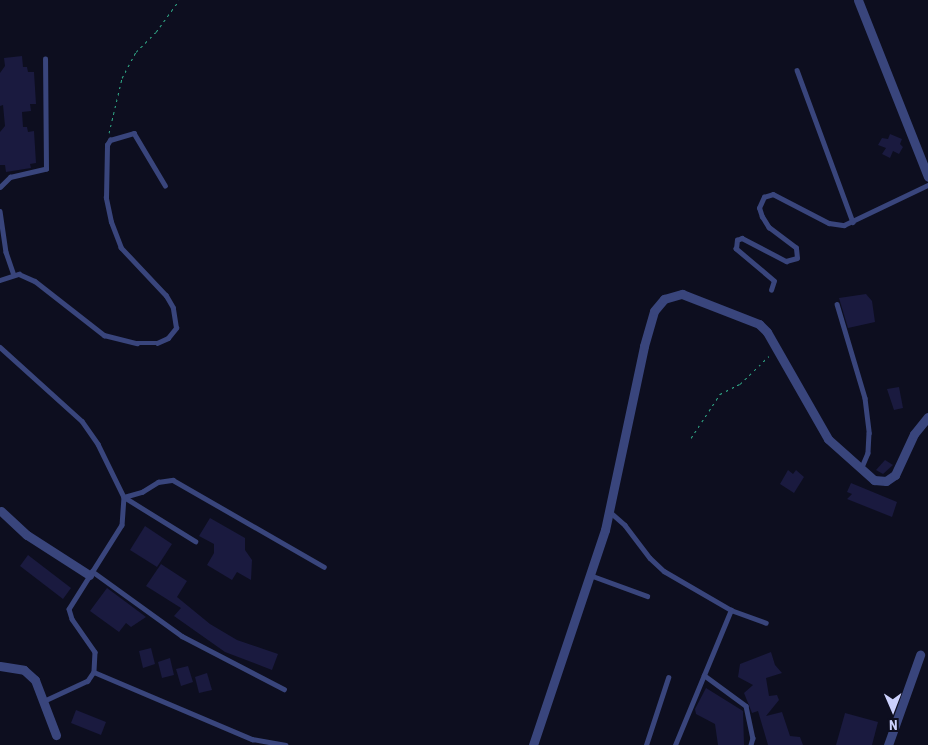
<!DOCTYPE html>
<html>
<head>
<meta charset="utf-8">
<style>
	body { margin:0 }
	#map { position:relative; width:928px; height:745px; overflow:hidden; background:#0d0e1f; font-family:"Roboto Condensed",sans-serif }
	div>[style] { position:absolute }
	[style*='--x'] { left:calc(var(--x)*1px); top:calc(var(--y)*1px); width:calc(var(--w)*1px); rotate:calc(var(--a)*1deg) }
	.building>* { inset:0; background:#1a1a3f }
	.path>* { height:1px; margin-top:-0.5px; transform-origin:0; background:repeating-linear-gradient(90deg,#31ad8a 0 2.5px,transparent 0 6.5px) }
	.service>* { height:4.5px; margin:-2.25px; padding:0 2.25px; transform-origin:2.25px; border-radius:2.25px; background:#39457c }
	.minor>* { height:9px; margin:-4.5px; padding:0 4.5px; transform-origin:4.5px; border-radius:4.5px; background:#39457c }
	span { translate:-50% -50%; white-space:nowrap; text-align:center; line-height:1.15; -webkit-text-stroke:4.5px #0d0e1f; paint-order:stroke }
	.north { position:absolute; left:868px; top:685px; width:50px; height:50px; -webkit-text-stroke:4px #0d0e1f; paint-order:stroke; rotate:179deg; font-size:14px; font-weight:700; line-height:20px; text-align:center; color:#ccd1fd }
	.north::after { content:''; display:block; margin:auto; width:18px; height:22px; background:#ccd1fd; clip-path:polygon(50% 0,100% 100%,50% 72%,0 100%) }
</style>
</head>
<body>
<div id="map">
	<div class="building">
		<i style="clip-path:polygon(22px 56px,23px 67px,27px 67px,28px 72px,34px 72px,36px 104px,30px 104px,31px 111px,22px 112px,23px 127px,27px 127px,28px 132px,34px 131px,36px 163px,30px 164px,31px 168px,6px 172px,5px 165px,0 165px,0 132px,5px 126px,3px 105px,0 106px,0 73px,5px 66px,4px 58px)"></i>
		<i style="clip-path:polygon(890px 134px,902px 139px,900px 144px,903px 147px,899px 154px,893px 151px,890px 158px,882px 154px,886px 148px,878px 145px,882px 138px,888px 139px)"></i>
		<i style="clip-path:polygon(866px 294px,872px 301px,875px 322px,848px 328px,839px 298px)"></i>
		<i style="clip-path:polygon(899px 387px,903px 408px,894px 410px,887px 389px)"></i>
		<i style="clip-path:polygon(885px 460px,893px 465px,883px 474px,876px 470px)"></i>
		<i style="clip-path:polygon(788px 470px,793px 474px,796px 470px,804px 477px,794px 493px,780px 484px)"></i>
		<i style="clip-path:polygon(851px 483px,897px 502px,892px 517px,847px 499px,852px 494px,847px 492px)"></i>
		<i style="clip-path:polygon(210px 518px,245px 538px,245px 550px,252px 560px,251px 580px,237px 572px,232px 580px,207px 565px,214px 553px,214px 544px,199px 536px)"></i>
		<i style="clip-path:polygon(145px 526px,172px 544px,157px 567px,130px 550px)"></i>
		<i style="clip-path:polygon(28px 555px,71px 588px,63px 599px,20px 566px)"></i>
		<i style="clip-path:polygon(161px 564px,187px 581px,177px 597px,210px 624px,237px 640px,278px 654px,272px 670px,225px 652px,174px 616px,181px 608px,146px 586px)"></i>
		<i style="clip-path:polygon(107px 588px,146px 617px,131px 627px,126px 623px,119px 632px,90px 611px)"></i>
		<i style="clip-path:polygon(151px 648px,155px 664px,143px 668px,139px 651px)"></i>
		<i style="clip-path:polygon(771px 652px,775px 665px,782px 673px,766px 678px,769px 696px,777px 695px,779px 700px,766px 716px,782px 712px,790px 736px,800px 737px,803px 745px,768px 745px,758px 711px,752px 713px,744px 693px,753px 685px,738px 677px,740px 664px)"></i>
		<i style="clip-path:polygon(170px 658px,174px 675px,162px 678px,158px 662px)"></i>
		<i style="clip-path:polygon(188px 666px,193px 682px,181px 686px,176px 669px)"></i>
		<i style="clip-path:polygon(207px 673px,212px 690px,199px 693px,195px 677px)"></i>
		<i style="clip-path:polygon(706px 688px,743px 711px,744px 745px,718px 745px,715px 724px,696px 714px,695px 709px)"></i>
		<i style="clip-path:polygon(76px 710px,106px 722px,101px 735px,71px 723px)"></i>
		<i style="clip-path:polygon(845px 713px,878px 722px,872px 745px,836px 745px)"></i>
	</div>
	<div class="path">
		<i style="--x:109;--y:133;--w:57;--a:-76.7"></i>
		<i style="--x:122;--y:78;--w:30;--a:-62"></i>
		<i style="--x:136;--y:52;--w:28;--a:-45"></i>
		<i style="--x:156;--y:32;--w:39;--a:-54"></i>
		<i style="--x:691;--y:438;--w:53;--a:-56.6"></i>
		<i style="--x:720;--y:394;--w:22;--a:-27"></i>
		<i style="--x:740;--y:384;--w:40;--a:-44"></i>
	</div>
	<div class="service">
		<i style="--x:797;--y:70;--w:162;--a:69.8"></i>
		<i style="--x:0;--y:187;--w:14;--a:-45"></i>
		<i style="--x:10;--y:177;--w:37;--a:-13"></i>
		<i style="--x:46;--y:169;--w:110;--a:-90.5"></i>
		<i style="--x:0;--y:211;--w:41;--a:81.7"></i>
		<i style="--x:6;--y:252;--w:24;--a:71"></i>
		<i style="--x:0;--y:280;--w:20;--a:-18"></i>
		<i style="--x:19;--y:274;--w:17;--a:24"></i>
		<i style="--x:35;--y:281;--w:88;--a:38"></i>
		<i style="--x:104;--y:335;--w:34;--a:14"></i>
		<i style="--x:137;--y:343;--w:20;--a:0"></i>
		<i style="--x:157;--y:343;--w:12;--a:-24"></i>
		<i style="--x:168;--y:338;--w:13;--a:-51"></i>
		<i style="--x:176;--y:328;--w:20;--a:-99"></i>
		<i style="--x:173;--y:308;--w:14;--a:-120"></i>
		<i style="--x:166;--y:296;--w:66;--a:-133.2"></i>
		<i style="--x:121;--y:248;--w:28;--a:-111"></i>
		<i style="--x:111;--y:222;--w:25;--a:-102"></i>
		<i style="--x:106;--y:198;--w:53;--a:-88.9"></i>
		<i style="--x:107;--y:145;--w:6;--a:-59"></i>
		<i style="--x:110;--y:140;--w:25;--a:-16"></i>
		<i style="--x:134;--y:133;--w:61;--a:59.2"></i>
		<i style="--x:771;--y:290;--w:9;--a:-72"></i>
		<i style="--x:774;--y:281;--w:50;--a:-139.9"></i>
		<i style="--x:736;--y:249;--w:9;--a:-84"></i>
		<i style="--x:737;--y:240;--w:5;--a:-22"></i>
		<i style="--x:742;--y:238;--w:50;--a:27.6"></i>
		<i style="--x:786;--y:261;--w:11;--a:-15"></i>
		<i style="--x:797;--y:258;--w:10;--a:-96"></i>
		<i style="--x:796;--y:248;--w:34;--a:-143"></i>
		<i style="--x:769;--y:228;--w:13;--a:-122"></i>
		<i style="--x:762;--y:217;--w:9;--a:-108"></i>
		<i style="--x:759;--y:208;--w:12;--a:-66"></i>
		<i style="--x:764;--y:197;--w:9;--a:-18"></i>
		<i style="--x:773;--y:194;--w:63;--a:27.4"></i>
		<i style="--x:829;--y:223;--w:15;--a:8"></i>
		<i style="--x:844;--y:225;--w:93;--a:-25.5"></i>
		<i style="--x:837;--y:304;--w:98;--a:73.4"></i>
		<i style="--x:865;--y:398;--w:35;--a:83"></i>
		<i style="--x:869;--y:433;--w:20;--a:93"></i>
		<i style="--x:868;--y:453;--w:15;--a:113"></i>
		<i style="--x:0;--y:347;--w:110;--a:42.1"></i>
		<i style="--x:82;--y:421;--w:28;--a:55"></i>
		<i style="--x:98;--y:444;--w:59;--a:63.9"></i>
		<i style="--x:124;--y:497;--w:28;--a:94"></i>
		<i style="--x:122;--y:525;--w:99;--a:122.2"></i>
		<i style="--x:69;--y:609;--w:10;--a:73"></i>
		<i style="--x:72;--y:619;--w:40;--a:55.1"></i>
		<i style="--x:95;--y:652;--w:20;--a:93"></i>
		<i style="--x:94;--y:672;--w:11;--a:124"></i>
		<i style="--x:88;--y:681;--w:47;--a:155.1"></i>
		<i style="--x:124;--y:497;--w:19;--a:-16"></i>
		<i style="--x:142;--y:492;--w:19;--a:-32"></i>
		<i style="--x:158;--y:482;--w:15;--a:-8"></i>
		<i style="--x:173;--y:480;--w:174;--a:29.9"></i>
		<i style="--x:124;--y:497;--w:84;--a:31.8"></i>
		<i style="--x:609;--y:511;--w:21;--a:41"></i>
		<i style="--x:625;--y:525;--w:41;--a:52.9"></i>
		<i style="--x:650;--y:558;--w:19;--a:43"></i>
		<i style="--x:664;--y:571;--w:78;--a:30.2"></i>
		<i style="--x:731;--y:610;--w:37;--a:20"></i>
		<i style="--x:92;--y:571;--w:111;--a:35.8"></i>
		<i style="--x:182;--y:636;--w:115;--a:27.5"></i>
		<i style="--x:590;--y:575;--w:61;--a:20.2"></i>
		<i style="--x:94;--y:672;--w:172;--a:23"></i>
		<i style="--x:252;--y:739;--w:34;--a:10"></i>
		<i style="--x:704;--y:675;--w:52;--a:36.4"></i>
		<i style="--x:746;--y:706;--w:33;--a:78"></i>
		<i style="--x:753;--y:738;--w:7;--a:106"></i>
		<i style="--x:646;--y:745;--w:71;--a:-71.8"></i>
		<i style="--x:675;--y:745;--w:146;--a:-67.5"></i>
	</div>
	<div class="minor">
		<i style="--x:858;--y:0;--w:190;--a:68.4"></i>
		<i style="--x:1;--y:511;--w:35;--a:43"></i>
		<i style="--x:27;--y:535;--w:74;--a:32.8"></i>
		<i style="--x:0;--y:666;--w:24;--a:9"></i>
		<i style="--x:24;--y:670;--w:15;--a:42"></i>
		<i style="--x:35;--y:680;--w:59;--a:69.1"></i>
		<i style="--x:533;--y:745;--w:227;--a:-71.5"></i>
		<i style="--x:605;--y:530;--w:188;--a:-78"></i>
		<i style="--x:644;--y:346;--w:36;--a:-74"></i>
		<i style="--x:654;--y:311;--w:16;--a:-50"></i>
		<i style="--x:664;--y:299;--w:19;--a:-16"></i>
		<i style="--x:682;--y:294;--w:83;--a:21.3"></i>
		<i style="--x:759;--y:324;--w:11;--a:45"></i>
		<i style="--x:767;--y:332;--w:123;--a:60.3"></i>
		<i style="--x:828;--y:439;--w:62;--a:41.7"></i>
		<i style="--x:874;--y:480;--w:12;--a:5"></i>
		<i style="--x:886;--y:481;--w:11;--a:-34"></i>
		<i style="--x:895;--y:475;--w:45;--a:-65.1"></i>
		<i style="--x:914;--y:434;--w:22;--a:-51"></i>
		<i style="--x:888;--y:745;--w:96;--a:-70.4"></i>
	</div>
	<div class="north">N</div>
</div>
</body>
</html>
